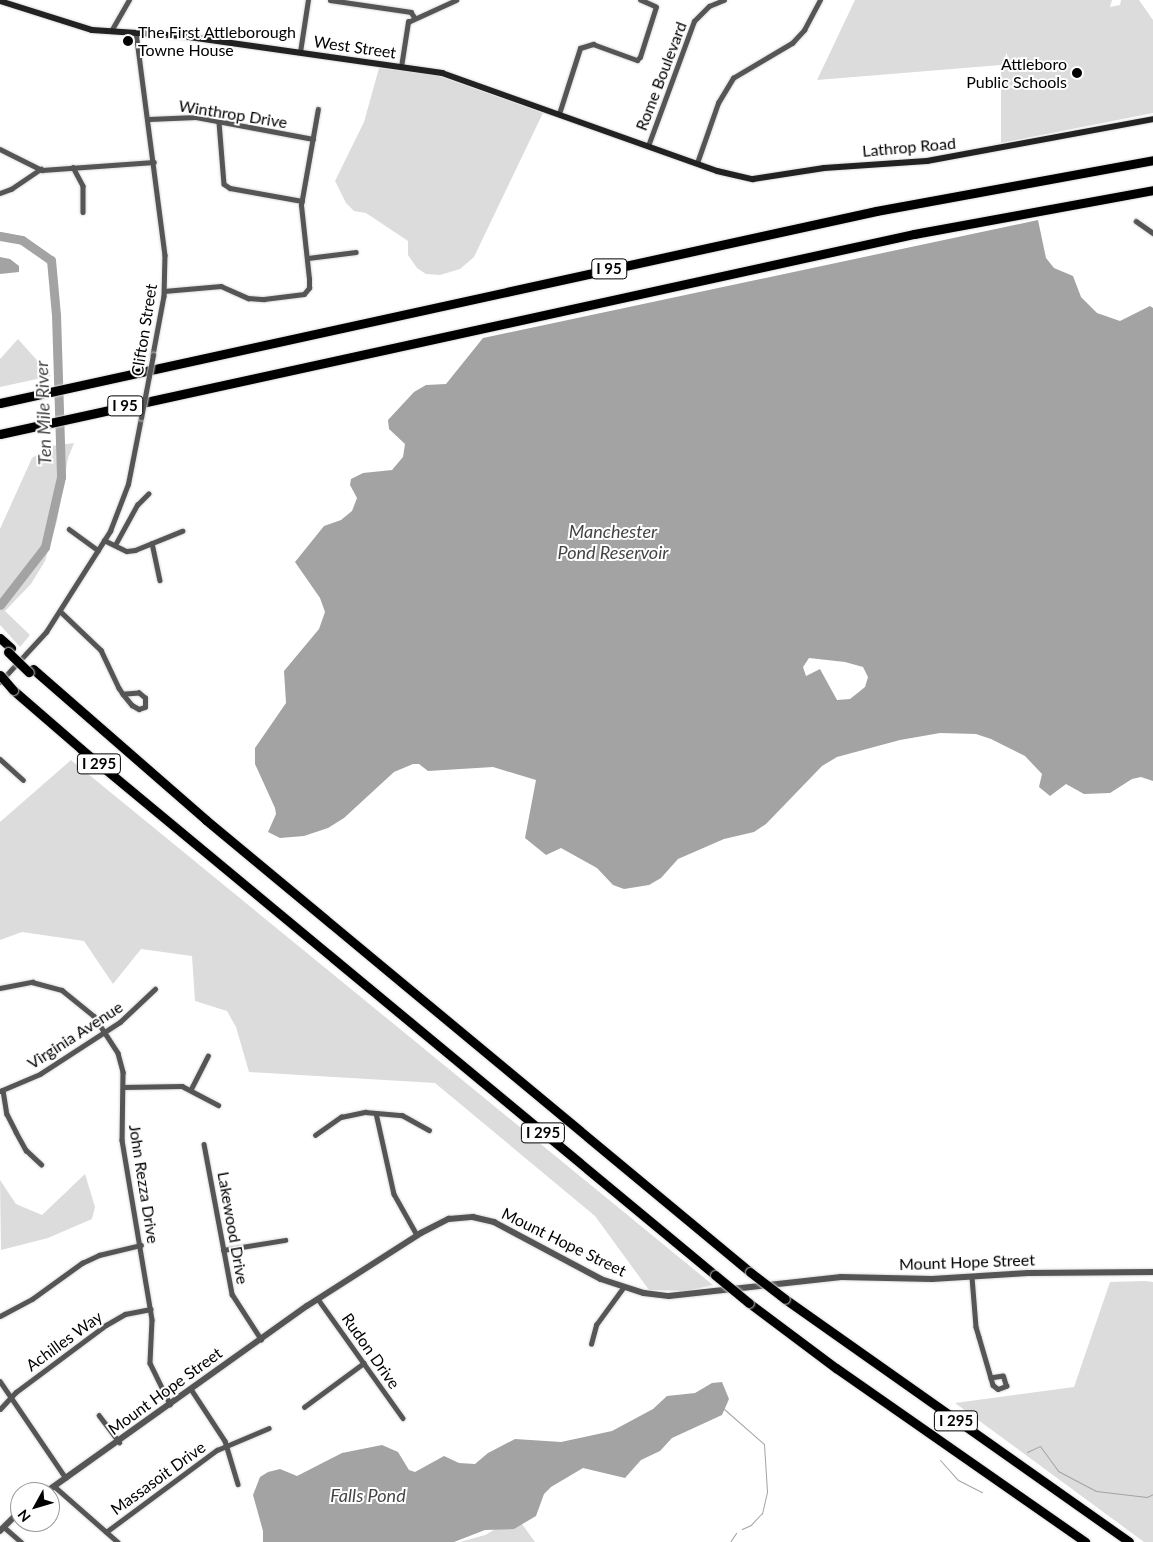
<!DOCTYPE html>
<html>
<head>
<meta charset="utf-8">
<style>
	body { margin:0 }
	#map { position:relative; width:1153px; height:1542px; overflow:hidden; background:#fff; font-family:Lato,sans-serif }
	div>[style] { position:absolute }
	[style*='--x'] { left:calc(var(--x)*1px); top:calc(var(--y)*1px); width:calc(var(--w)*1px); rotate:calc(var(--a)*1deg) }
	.green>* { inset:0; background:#dcdcdc }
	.water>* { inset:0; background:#a3a3a3 }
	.stream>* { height:1px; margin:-0.5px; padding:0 0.5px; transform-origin:0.5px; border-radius:0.5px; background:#a3a3a3 }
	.river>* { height:9px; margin:-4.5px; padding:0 4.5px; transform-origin:4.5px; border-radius:4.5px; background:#a3a3a3 }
	.roads { filter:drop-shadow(0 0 1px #dbdbdb) drop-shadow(0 0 1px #dbdbdb) }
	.minor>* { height:4.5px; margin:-2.25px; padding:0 2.25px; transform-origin:2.25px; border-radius:2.25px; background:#555 }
	.tertiary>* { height:5.5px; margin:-2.75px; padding:0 2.75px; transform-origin:2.75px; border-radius:2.75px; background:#555 }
	.secondary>* { height:6px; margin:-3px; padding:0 3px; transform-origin:3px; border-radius:3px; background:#222 }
	.motorway>* { height:9px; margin:-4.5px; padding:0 4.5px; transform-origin:4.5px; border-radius:4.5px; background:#000 }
	.bridges { filter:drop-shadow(0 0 1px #dbdbdb) drop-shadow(0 0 1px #dbdbdb) }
	.minor-bridge>* { height:4.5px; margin:-2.25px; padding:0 2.25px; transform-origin:2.25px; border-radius:2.25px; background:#555 }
	.motorway-bridge>* { height:9px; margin:-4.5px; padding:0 4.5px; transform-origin:4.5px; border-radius:4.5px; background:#000 }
	.dots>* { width:14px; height:14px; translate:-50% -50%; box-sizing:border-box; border:2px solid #fff; border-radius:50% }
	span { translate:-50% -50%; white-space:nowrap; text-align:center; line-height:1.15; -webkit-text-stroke:4px #fff; paint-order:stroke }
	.shield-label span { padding:1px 4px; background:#fff; border:1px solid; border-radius:4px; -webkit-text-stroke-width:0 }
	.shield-label { font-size:15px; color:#000; font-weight:700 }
	.poi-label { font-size:16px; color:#000 }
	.left { translate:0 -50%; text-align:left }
	.right { translate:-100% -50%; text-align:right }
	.street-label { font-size:16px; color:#000 }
	.water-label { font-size:18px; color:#444; font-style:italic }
	.north { position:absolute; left:10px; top:1482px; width:50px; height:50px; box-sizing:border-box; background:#fff; border:1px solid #999; border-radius:50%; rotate:231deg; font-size:14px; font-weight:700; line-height:20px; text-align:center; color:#000 }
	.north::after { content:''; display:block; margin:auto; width:18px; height:22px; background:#000; clip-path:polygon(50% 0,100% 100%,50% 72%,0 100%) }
</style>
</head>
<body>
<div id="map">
	<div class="green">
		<i style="clip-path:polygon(855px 0,1112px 0,1110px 7px,1120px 5px,1121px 0,1139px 0,1153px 20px,1153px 113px,1001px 143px,1001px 65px,817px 80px)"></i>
		<i style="clip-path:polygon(379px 68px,436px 75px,543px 113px,474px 257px,460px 269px,440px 275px,426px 274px,417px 268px,408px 255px,408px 241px,366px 213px,354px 211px,346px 203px,335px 181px,364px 122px)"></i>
		<i style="clip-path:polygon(18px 339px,51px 376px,0 387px,0 359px)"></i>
		<i style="clip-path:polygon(74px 443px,68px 458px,57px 521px,45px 561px,31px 584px,5px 611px,30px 635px,20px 647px,0 625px,0 529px,32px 458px,51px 446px)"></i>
		<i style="clip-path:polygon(71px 760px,713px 1285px,686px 1291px,649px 1290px,595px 1216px,435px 1083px,249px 1072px,236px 1027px,227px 1011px,195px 1001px,192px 956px,141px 949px,113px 984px,84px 941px,22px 932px,0 940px,0 822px)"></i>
		<i style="clip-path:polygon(85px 1174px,95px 1207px,92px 1219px,48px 1238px,1px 1250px,0 1180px,16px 1204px,42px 1215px)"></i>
		<i style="clip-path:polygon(1144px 1281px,1153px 1282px,1153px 1542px,1144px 1542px,955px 1403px,1074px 1387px,1110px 1282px)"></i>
		<i style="clip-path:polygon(517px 1517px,535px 1542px,460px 1542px,485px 1535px)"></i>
	</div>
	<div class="water">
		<i style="clip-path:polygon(evenodd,1038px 220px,1046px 258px,1054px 268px,1073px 276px,1081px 297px,1097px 313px,1120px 321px,1150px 306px,1153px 308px,1153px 781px,1141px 777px,1132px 779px,1110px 793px,1084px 794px,1066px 784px,1050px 796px,1039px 787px,1042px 774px,1025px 756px,991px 739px,976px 734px,940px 733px,900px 740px,837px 757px,822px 766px,766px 824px,754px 832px,724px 839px,678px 859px,661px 878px,649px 885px,624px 889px,613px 885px,597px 868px,561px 848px,546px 855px,525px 838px,536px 780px,493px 767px,428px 771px,419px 764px,413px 764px,394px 772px,344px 818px,328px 828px,304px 836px,280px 838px,268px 832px,276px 814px,275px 808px,255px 764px,255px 748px,286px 703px,284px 671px,319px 629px,325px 612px,320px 598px,295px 562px,324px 526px,341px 520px,352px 511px,357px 498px,350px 485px,351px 479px,363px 473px,392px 470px,403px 457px,405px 444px,389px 429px,388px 420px,414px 392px,426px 385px,446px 384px,483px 338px,1038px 220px,809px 658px,845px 662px,863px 667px,868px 677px,865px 687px,850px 699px,837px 700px,820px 669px,806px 676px,803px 667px,809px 658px)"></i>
		<i style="clip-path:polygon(0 257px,10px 259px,19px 266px,19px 272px,0 274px)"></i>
		<i style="clip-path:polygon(722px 1382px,729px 1399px,722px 1415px,672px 1438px,660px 1451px,641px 1460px,625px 1478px,583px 1468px,551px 1487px,544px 1494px,536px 1516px,514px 1529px,485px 1530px,454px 1542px,263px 1542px,263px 1531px,253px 1495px,260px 1477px,268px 1472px,280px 1469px,297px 1476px,342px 1453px,382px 1445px,398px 1452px,409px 1470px,415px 1472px,444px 1456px,459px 1463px,475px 1464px,488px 1453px,515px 1439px,561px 1442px,612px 1431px,653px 1409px,667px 1396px,695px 1393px,712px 1383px)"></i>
	</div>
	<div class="stream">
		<i style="--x:724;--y:1409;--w:53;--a:41.2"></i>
		<i style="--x:764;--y:1444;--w:48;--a:86.4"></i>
		<i style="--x:767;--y:1492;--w:22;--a:103"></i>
		<i style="--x:762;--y:1513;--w:16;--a:133"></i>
		<i style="--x:751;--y:1525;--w:10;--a:156"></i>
		<i style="--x:1027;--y:1452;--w:14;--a:-25"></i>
		<i style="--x:1040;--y:1446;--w:31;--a:54"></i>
		<i style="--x:1058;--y:1471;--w:43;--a:27.8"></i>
		<i style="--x:1096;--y:1491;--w:51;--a:6.7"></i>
		<i style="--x:1147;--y:1497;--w:7;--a:-27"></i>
		<i style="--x:940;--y:1460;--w:27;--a:48"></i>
		<i style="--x:958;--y:1480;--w:27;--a:27"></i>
		<i style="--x:730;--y:1542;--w:11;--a:-56"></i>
	</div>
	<div class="river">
		<i style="--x:0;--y:236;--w:22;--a:10"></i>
		<i style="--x:22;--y:240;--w:35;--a:35"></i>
		<i style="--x:51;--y:260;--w:55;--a:84.8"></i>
		<i style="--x:56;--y:315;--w:162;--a:88.2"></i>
		<i style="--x:61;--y:477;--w:72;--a:102.9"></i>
		<i style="--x:45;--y:547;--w:73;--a:127.8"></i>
	</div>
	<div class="roads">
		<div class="minor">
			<i style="--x:330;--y:0;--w:82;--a:8.4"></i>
			<i style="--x:411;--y:12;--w:7;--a:56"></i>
			<i style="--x:111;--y:31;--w:36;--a:-60"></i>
			<i style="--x:136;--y:32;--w:225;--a:82.6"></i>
			<i style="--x:165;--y:255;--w:41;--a:91.4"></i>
			<i style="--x:164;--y:296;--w:60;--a:100.6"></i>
			<i style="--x:300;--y:52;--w:53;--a:-81.3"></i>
			<i style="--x:401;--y:67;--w:46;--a:-81.2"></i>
			<i style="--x:408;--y:22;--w:53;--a:-24.6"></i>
			<i style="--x:559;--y:114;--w:69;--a:-72.3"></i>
			<i style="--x:580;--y:48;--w:14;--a:-17"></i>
			<i style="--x:593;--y:44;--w:47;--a:20"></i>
			<i style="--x:637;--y:60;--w:4;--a:-45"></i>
			<i style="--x:640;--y:57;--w:52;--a:-72.3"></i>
			<i style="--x:656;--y:7;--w:17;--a:-156"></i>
			<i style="--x:149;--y:119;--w:47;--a:-2.4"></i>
			<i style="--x:196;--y:117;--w:119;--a:10.6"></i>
			<i style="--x:219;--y:122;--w:62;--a:85.4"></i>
			<i style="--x:224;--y:184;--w:7;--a:34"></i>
			<i style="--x:230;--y:188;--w:73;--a:10.2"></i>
			<i style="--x:648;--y:146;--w:133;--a:-69.8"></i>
			<i style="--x:694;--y:21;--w:21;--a:-45"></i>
			<i style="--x:709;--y:6;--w:16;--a:-22"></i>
			<i style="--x:0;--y:149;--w:47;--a:26.6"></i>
			<i style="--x:42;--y:170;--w:112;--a:-4.1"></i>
			<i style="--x:697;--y:163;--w:64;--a:-70.7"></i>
			<i style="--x:718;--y:103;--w:29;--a:-59"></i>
			<i style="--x:733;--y:78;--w:69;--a:-30.7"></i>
			<i style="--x:792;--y:43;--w:18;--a:-47"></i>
			<i style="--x:804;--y:30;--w:34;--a:-62"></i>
			<i style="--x:73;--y:167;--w:21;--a:62"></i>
			<i style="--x:83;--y:186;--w:26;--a:90"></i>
			<i style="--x:0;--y:193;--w:12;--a:-20"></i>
			<i style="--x:11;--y:189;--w:36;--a:-34"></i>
			<i style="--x:1136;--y:221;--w:21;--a:35"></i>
			<i style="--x:308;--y:258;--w:48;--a:-7.1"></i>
			<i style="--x:164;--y:291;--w:57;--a:-5"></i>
			<i style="--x:221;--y:286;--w:30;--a:24"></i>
			<i style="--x:248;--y:298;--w:16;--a:4"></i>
			<i style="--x:264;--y:299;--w:40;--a:-7.1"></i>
			<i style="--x:304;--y:294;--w:8;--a:-50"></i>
			<i style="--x:309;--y:288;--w:9;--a:-90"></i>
			<i style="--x:309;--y:279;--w:74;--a:-96.2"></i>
			<i style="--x:301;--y:205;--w:97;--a:-80"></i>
			<i style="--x:69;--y:529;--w:36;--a:36"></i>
			<i style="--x:104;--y:540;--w:25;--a:26"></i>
			<i style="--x:127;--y:551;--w:8;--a:-7"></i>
			<i style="--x:135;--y:550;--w:51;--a:-22"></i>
			<i style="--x:152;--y:543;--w:38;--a:78"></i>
			<i style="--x:115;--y:545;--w:46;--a:-61.2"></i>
			<i style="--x:137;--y:505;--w:16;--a:-45"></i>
			<i style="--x:60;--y:611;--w:57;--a:43.6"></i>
			<i style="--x:101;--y:650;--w:42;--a:64.7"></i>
			<i style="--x:119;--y:688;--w:7;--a:56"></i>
			<i style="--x:123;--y:694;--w:14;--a:51"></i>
			<i style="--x:132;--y:705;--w:8;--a:30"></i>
			<i style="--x:139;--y:709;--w:6;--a:-18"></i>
			<i style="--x:145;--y:707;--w:9;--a:-90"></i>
			<i style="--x:145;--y:698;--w:8;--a:-140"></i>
			<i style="--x:139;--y:693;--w:16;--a:176"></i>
			<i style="--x:0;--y:682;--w:68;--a:-47.4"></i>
			<i style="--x:46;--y:632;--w:120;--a:-57.6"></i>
			<i style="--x:110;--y:531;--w:50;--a:-69"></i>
			<i style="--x:128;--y:484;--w:67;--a:-78.9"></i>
			<i style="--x:0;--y:759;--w:31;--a:42"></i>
			<i style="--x:0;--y:988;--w:33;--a:-11"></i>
			<i style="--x:32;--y:982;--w:31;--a:15"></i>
			<i style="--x:62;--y:990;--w:41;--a:39.1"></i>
			<i style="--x:94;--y:1016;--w:44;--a:57"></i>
			<i style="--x:118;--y:1053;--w:20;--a:75"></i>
			<i style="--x:123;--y:1072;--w:68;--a:90.8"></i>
			<i style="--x:122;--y:1140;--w:182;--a:80.5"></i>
			<i style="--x:152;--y:1320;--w:43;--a:92.7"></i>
			<i style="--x:150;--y:1363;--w:46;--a:64"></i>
			<i style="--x:123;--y:1087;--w:59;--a:-1"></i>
			<i style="--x:182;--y:1086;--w:41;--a:27.8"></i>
			<i style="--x:191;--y:1089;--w:37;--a:-63"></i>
			<i style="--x:3;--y:1090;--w:24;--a:81"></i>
			<i style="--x:7;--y:1114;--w:20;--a:63"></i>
			<i style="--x:16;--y:1132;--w:21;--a:61"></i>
			<i style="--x:26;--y:1150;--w:21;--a:43"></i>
			<i style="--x:0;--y:1091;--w:43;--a:-23"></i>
			<i style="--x:40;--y:1074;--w:95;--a:-33"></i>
			<i style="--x:120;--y:1022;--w:48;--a:-43.3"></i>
			<i style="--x:376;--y:1113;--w:83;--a:77.5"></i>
			<i style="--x:394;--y:1194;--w:47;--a:60.7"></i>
			<i style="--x:315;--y:1135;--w:32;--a:-35"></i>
			<i style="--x:341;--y:1117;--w:25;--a:-12"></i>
			<i style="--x:365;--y:1112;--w:37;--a:5"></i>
			<i style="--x:402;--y:1115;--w:31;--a:29"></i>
			<i style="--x:204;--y:1144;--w:153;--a:79.4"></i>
			<i style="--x:232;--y:1294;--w:54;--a:57.2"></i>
			<i style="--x:223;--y:1250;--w:63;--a:-9.2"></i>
			<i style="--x:972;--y:1277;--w:50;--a:85.4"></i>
			<i style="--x:976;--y:1327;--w:10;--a:73"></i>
			<i style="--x:979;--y:1337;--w:43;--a:73.7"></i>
			<i style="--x:991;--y:1378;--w:7;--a:74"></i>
			<i style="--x:993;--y:1385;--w:6;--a:39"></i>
			<i style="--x:998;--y:1389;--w:9;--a:-21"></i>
			<i style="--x:1006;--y:1386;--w:10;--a:-107"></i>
			<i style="--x:1003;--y:1376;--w:12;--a:171"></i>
			<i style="--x:318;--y:1299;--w:146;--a:54.5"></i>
			<i style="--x:0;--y:1316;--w:36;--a:-28"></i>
			<i style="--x:32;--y:1299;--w:62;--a:-35.8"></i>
			<i style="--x:82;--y:1263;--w:19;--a:-25"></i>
			<i style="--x:99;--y:1255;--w:43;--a:-13.4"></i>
			<i style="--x:591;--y:1344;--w:20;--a:-75"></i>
			<i style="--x:596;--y:1325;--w:46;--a:-53.9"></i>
			<i style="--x:0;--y:1381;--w:117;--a:55.8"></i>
			<i style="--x:191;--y:1389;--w:62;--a:56.8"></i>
			<i style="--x:225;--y:1441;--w:45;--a:73.2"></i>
			<i style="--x:304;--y:1407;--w:74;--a:-36.3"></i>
			<i style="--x:0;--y:1409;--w:23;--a:-47"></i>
			<i style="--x:16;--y:1392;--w:112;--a:-36.7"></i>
			<i style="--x:106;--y:1325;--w:22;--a:-30"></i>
			<i style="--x:125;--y:1314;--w:26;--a:-11"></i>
			<i style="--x:99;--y:1415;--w:34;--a:53"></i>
			<i style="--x:54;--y:1486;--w:85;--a:41.2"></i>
			<i style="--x:4;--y:1527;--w:23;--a:41"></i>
			<i style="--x:106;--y:1532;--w:138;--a:-36.5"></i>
			<i style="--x:217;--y:1450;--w:56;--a:-22.9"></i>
		</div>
		<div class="tertiary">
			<i style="--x:46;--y:1492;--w:320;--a:-35.5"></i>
			<i style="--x:307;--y:1306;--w:135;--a:-32.6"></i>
			<i style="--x:421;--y:1233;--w:31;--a:-27"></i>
			<i style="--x:449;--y:1219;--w:24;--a:-5"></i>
			<i style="--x:473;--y:1217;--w:22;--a:13"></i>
			<i style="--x:494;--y:1222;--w:121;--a:28"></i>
			<i style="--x:601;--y:1279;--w:45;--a:18"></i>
			<i style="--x:644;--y:1293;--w:25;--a:7"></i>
			<i style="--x:669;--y:1296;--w:173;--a:-6.3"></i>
			<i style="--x:841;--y:1277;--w:91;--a:1.3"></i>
			<i style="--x:932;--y:1279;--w:96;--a:-3.6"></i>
			<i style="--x:1028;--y:1273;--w:125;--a:-0.5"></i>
			<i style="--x:0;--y:1531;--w:28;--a:-45"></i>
		</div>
		<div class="secondary">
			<i style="--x:0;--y:1;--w:96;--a:17.5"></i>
			<i style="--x:92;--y:30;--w:90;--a:3.8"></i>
			<i style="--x:182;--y:36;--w:263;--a:8.1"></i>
			<i style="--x:442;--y:73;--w:292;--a:19.6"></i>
			<i style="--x:717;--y:171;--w:37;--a:13"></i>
			<i style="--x:753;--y:179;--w:72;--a:-8.8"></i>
			<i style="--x:824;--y:168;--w:103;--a:-3.9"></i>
			<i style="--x:927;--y:161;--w:230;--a:-10.5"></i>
		</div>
		<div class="motorway">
			<i style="--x:0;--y:403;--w:897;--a:-12.36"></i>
			<i style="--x:876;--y:211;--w:282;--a:-10.4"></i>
			<i style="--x:0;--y:434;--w:936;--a:-12.34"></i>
			<i style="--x:914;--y:234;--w:243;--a:-10.4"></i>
			<i style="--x:0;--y:638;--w:15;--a:42"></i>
			<i style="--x:33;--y:669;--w:230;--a:41.1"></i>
			<i style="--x:206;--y:820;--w:707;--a:39.72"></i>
			<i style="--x:13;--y:690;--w:90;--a:40.9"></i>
			<i style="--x:81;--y:749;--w:824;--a:39.68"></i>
			<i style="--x:785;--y:1299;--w:421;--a:35.2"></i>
			<i style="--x:749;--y:1303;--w:109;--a:36.8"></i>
			<i style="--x:836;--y:1368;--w:304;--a:34.9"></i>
		</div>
	</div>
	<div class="bridges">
		<div class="minor-bridge">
			<i style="--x:141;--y:418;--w:64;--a:-79.2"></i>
		</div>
		<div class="motorway-bridge">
			<i style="--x:8;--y:652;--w:29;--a:44"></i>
			<i style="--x:0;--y:675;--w:20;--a:49"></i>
			<i style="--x:750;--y:1272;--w:44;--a:37.6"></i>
			<i style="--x:715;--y:1275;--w:44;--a:39.5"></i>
		</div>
	</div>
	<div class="dots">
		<i style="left:128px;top:41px;background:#000"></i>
		<i style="left:1077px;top:73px;background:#000"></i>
	</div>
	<div class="shield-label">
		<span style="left:609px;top:269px">I 95</span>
		<span style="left:125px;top:406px">I 95</span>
		<span style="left:99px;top:764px">I 295</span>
		<span style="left:543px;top:1133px">I 295</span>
		<span style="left:956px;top:1421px">I 295</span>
	</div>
	<div class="poi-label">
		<span class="left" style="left:138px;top:41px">The First Attleborough<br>Towne House</span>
		<span class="right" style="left:1067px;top:73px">Attleboro<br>Public Schools</span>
	</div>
	<div class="street-label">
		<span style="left:355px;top:47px;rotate:8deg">West Street</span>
		<span style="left:661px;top:76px;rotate:-69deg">Rome Boulevard</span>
		<span style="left:233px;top:114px;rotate:9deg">Winthrop Drive</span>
		<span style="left:909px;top:147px;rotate:-5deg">Lathrop Road</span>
		<span style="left:144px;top:330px;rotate:-81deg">Clifton Street</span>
		<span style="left:75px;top:1035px;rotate:-33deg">Virginia Avenue</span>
		<span style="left:144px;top:1184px;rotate:81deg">John Rezza Drive</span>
		<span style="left:233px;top:1228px;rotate:80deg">Lakewood Drive</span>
		<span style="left:564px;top:1242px;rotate:26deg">Mount Hope Street</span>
		<span style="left:967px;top:1262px;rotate:-2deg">Mount Hope Street</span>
		<span style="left:64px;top:1341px;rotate:-36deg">Achilles Way</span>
		<span style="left:371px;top:1351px;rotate:55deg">Rudon Drive</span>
		<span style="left:165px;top:1391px;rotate:-36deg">Mount Hope Street</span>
		<span style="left:158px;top:1478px;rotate:-36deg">Massasoit Drive</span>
	</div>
	<div class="water-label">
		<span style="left:43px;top:413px;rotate:-92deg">Ten Mile River</span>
		<span style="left:613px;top:542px">Manchester<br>Pond Reservoir</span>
		<span style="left:368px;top:1495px">Falls Pond</span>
	</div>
	<div class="north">N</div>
</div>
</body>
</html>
